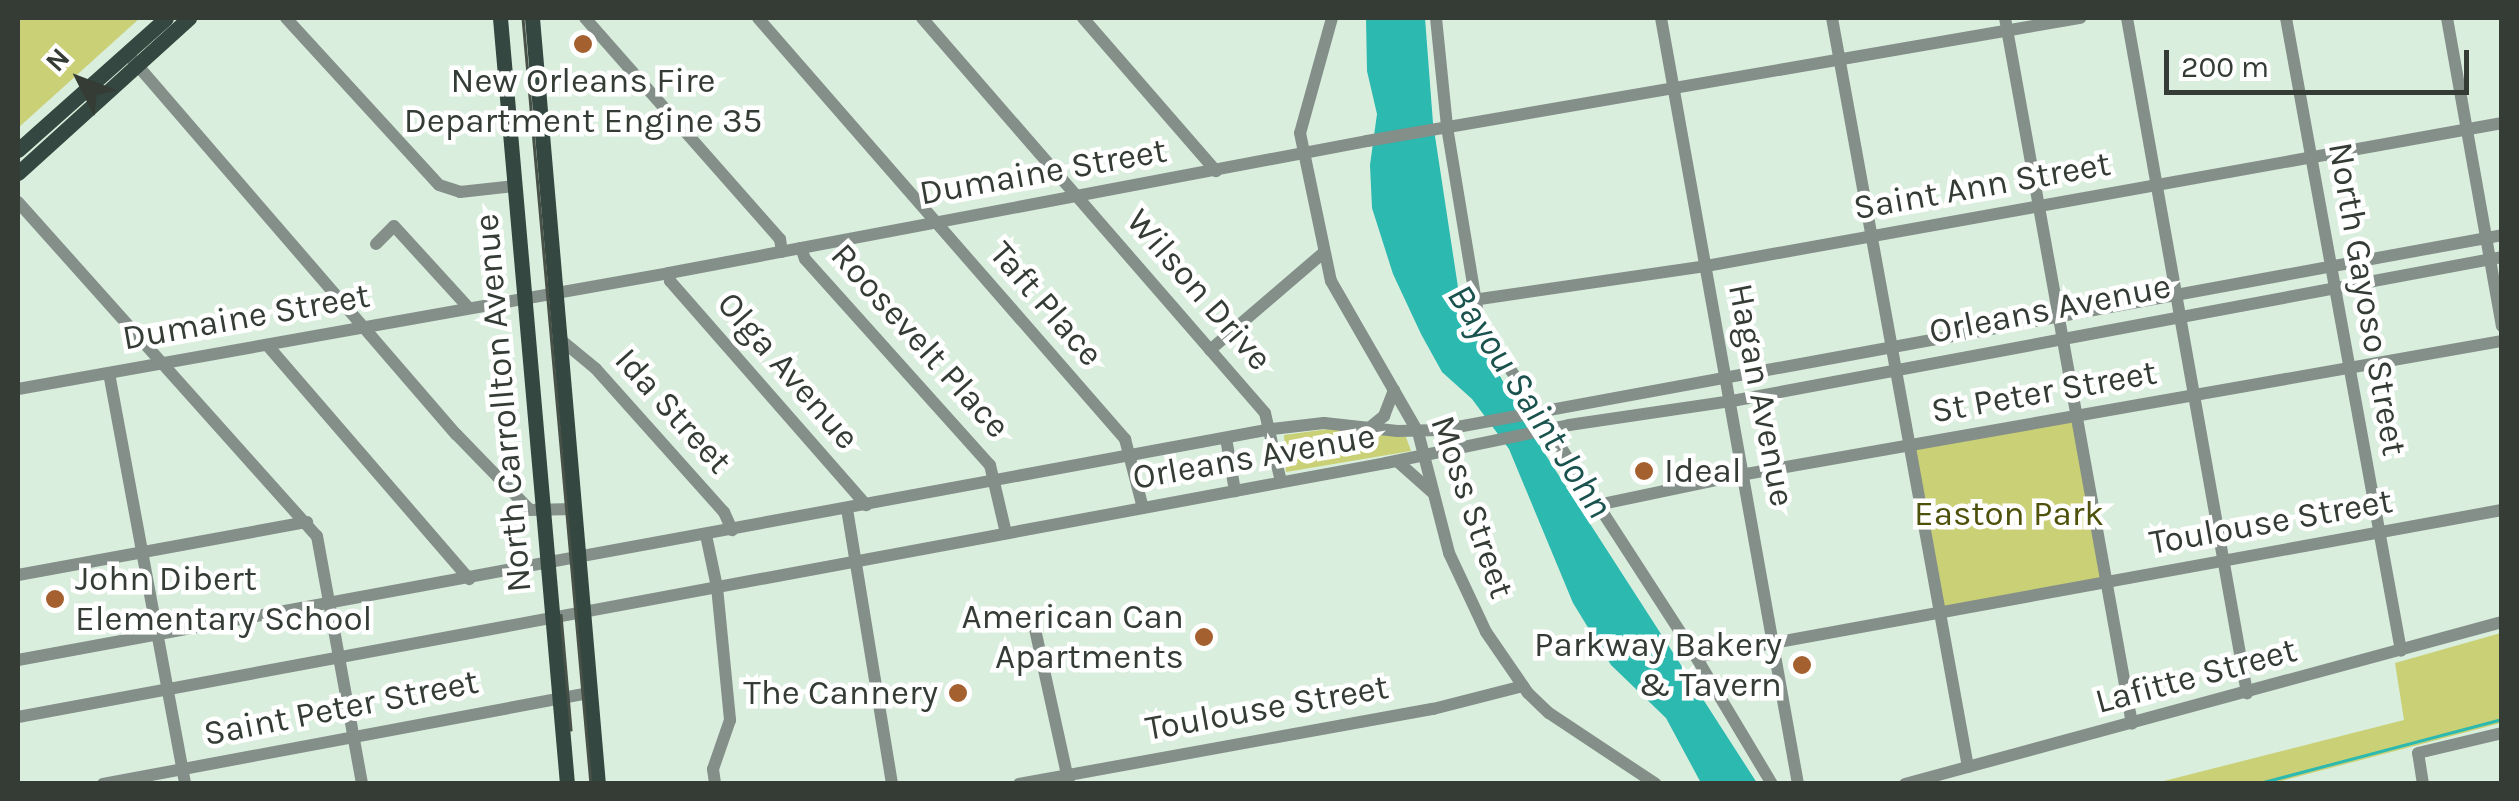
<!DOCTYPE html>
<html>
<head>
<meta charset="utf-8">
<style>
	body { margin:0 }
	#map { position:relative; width:2519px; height:801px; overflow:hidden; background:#daeedd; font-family:Karla,sans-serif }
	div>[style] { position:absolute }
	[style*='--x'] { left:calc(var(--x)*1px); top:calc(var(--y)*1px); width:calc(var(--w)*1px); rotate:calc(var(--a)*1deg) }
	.green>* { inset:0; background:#cad076 }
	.water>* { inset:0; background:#2bb9b0 }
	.stream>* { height:2.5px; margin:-1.25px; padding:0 1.25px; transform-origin:1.25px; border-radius:1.25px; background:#2bb9b0 }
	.minor>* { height:12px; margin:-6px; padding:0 6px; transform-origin:6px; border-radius:6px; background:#848f8a }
	.major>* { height:15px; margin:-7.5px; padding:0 7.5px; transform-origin:7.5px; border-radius:7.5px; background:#344740 }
	.tram>* { height:2.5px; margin:-1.25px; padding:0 1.25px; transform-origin:1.25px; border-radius:1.25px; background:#475148 }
	.dots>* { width:28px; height:28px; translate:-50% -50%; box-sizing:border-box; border:5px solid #fff; border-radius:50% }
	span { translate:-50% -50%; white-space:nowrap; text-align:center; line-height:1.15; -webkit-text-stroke:9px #fff; paint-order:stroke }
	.poi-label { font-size:35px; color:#343c35 }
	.left { translate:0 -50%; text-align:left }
	.right { translate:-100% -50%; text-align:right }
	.street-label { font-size:35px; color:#343c35 }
	.park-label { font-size:35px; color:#4e510a }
	.water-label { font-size:38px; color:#1a524e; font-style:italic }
	.frame { position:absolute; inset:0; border:20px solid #343c35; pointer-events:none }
	.north { position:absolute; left:30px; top:30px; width:100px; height:100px; -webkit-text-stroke:8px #fff; paint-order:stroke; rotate:312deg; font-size:28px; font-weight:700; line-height:40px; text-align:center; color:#343c35 }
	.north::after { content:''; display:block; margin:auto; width:35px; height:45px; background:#343c35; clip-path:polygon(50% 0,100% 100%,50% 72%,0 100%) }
	.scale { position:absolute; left:2164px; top:50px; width:305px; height:45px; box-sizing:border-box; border:5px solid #343c35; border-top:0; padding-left:12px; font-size:30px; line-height:35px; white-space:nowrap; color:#343c35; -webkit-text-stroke:8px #fff; paint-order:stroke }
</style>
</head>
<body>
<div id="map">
	<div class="green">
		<i style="clip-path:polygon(18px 18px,140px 18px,18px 128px)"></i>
		<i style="clip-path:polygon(2077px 417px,2107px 582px,1940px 613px,1911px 447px)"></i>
		<i style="clip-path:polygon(1328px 429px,1406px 437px,1411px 451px,1286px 472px,1284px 435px)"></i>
		<i style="clip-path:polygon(2501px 633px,2501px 723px,2274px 783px,2156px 783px,2404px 720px,2395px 663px)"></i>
	</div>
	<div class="water">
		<i style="clip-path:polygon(1366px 18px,1425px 18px,1433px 123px,1461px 307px,1536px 440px,1757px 783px,1701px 783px,1666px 718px,1611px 665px,1573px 603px,1509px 449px,1472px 399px,1442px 372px,1421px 334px,1393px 274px,1372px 208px,1370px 165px,1377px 114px,1367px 71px)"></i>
	</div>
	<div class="stream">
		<i style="--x:2256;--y:784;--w:254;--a:-14.8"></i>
	</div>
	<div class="minor">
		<i style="--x:286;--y:18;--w:226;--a:47.5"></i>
		<i style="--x:439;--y:185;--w:22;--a:18"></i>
		<i style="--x:460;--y:192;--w:55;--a:-6.2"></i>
		<i style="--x:585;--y:18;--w:295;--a:48.6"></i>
		<i style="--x:780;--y:239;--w:13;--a:81"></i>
		<i style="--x:758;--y:18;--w:559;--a:48.92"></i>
		<i style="--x:1125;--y:439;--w:71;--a:75.4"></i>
		<i style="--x:922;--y:18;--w:523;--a:49.03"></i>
		<i style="--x:1265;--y:413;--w:71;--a:76.9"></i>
		<i style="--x:1083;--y:18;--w:203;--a:49"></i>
		<i style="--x:1332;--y:18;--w:119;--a:105.5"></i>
		<i style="--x:1300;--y:133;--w:151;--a:78.2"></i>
		<i style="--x:1331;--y:281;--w:174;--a:60.1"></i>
		<i style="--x:1418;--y:432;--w:125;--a:75.6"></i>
		<i style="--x:1449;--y:553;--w:87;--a:64.9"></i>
		<i style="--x:1486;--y:632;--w:74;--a:55.5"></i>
		<i style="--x:1528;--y:693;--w:29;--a:44"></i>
		<i style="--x:1549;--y:713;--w:128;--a:33.6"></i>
		<i style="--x:1436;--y:18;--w:110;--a:84.2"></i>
		<i style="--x:1447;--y:127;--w:197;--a:80.6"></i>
		<i style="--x:1479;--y:321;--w:400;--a:57.1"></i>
		<i style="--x:1696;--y:657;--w:148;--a:59.1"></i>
		<i style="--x:1661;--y:18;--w:778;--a:79.86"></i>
		<i style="--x:1832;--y:18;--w:761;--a:79.71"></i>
		<i style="--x:2005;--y:18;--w:717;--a:79.8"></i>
		<i style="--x:2127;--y:18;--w:686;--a:79.92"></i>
		<i style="--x:2286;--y:18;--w:643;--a:79.7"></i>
		<i style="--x:2447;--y:18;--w:313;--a:79.9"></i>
		<i style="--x:132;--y:59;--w:496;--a:49.2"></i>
		<i style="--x:456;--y:434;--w:106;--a:45.8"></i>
		<i style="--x:530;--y:510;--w:44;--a:-1.3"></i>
		<i style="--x:18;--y:202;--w:448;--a:48.2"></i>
		<i style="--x:317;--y:536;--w:252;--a:79.7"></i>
		<i style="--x:376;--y:244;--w:25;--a:-45"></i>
		<i style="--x:394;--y:226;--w:110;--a:47.6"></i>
		<i style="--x:801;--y:248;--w:12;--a:70"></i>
		<i style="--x:805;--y:259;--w:277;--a:48.1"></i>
		<i style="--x:990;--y:465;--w:70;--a:76.8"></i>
		<i style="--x:669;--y:273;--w:8;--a:83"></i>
		<i style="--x:670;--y:281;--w:298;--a:48.8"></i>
		<i style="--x:1473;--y:300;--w:235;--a:-8.3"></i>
		<i style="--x:1706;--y:266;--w:809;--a:-10.18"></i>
		<i style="--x:561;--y:340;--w:45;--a:39.6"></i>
		<i style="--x:596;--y:369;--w:192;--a:48.2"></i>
		<i style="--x:724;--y:512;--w:20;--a:66"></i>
		<i style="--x:268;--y:346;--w:308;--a:49.2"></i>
		<i style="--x:1210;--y:350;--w:149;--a:-40.6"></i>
		<i style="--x:109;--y:373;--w:418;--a:79.5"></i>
		<i style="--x:18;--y:389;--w:661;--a:-10.1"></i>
		<i style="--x:669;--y:273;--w:710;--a:-10.71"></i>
		<i style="--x:1367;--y:141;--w:724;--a:-9.79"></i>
		<i style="--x:1368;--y:429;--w:21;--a:-39"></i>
		<i style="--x:1384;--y:416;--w:28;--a:-69"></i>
		<i style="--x:1226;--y:438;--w:54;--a:80.4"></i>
		<i style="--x:1397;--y:461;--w:47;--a:41.5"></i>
		<i style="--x:1597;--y:505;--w:152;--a:-11.8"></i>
		<i style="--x:1746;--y:474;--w:768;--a:-9.98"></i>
		<i style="--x:847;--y:509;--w:279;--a:80.7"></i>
		<i style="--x:706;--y:535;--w:53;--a:78.1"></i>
		<i style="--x:717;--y:587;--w:134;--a:84.4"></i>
		<i style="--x:730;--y:720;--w:52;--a:109.1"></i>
		<i style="--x:713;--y:769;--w:15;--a:82"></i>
		<i style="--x:18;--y:575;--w:294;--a:-10.4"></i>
		<i style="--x:1035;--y:629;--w:159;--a:77.6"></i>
		<i style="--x:1696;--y:657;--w:819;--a:-10.34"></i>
		<i style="--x:18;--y:660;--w:1275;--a:-10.44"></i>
		<i style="--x:1272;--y:429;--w:52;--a:-6.6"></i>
		<i style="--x:1324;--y:423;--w:74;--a:6.2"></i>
		<i style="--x:1398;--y:431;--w:43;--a:-1.3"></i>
		<i style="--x:1441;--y:430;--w:1079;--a:-10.41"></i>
		<i style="--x:18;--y:717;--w:1391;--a:-10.52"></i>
		<i style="--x:1386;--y:463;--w:187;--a:-11.7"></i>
		<i style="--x:1569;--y:425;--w:165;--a:-8.4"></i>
		<i style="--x:1732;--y:401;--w:783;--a:-10.59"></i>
		<i style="--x:103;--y:784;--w:495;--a:-10.6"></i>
		<i style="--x:1019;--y:784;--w:421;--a:-10.3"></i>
		<i style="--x:1433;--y:709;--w:93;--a:-14.3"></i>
		<i style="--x:1905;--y:784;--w:619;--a:-15.18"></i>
		<i style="--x:2423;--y:784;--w:31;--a:-99"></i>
		<i style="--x:2418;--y:753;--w:86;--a:-13.4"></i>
	</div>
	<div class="major">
		<i style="--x:500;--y:18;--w:769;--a:85"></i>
		<i style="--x:532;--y:18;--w:769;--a:85.08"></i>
		<i style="--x:18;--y:150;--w:198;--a:-41.7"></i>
		<i style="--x:18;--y:173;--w:231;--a:-42.2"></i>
	</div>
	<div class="tram">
		<i style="--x:523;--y:18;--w:769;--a:84.93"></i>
		<i style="--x:561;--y:615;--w:115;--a:85"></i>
	</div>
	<div class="dots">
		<i style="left:583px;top:44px;background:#a4612f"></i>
		<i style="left:1644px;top:471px;background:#a4612f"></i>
		<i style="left:55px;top:599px;background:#a4612f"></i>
		<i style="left:1204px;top:637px;background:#a4612f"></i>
		<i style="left:1802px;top:665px;background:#a4612f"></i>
		<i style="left:958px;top:693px;background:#a4612f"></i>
	</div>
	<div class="poi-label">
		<span style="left:583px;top:101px">New Orleans Fire<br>Department Engine 35</span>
		<span class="left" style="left:1664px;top:471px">Ideal</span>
		<span class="left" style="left:75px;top:599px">John Dibert<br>Elementary School</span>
		<span class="right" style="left:1184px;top:637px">American Can<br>Apartments</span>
		<span class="right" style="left:1782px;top:665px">Parkway Bakery<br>&amp; Tavern</span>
		<span class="right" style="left:938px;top:693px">The Cannery</span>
	</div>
	<div class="street-label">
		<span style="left:1043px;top:172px;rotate:-10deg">Dumaine Street</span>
		<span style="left:1982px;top:186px;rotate:-10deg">Saint Ann Street</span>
		<span style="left:1199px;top:290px;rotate:49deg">Wilson Drive</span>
		<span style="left:2367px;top:299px;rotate:80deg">North Gayoso Street</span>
		<span style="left:1046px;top:304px;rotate:49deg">Taft Place</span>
		<span style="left:2050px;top:309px;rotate:-11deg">Orleans Avenue</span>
		<span style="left:246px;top:317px;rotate:-10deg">Dumaine Street</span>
		<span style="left:920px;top:341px;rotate:48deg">Roosevelt Place</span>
		<span style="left:788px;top:371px;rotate:49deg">Olga Avenue</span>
		<span style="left:2044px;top:392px;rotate:-10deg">St Peter Street</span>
		<span style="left:1761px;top:395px;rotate:79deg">Hagan Avenue</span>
		<span style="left:503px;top:403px;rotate:-95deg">North Carrollton Avenue</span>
		<span style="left:673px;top:411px;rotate:48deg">Ida Street</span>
		<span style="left:1254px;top:457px;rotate:-10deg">Orleans Avenue</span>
		<span style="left:1472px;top:507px;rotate:71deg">Moss Street</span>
		<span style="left:2271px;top:522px;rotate:-10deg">Toulouse Street</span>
		<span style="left:2196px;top:676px;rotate:-15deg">Lafitte Street</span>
		<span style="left:341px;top:708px;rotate:-11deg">Saint Peter Street</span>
		<span style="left:1267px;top:708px;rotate:-10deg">Toulouse Street</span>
	</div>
	<div class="park-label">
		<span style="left:2009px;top:514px">Easton Park</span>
	</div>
	<div class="water-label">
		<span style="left:1530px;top:401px;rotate:57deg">Bayou Saint John</span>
	</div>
	<div class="frame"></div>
	<div class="north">N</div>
	<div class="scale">200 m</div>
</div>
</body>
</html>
